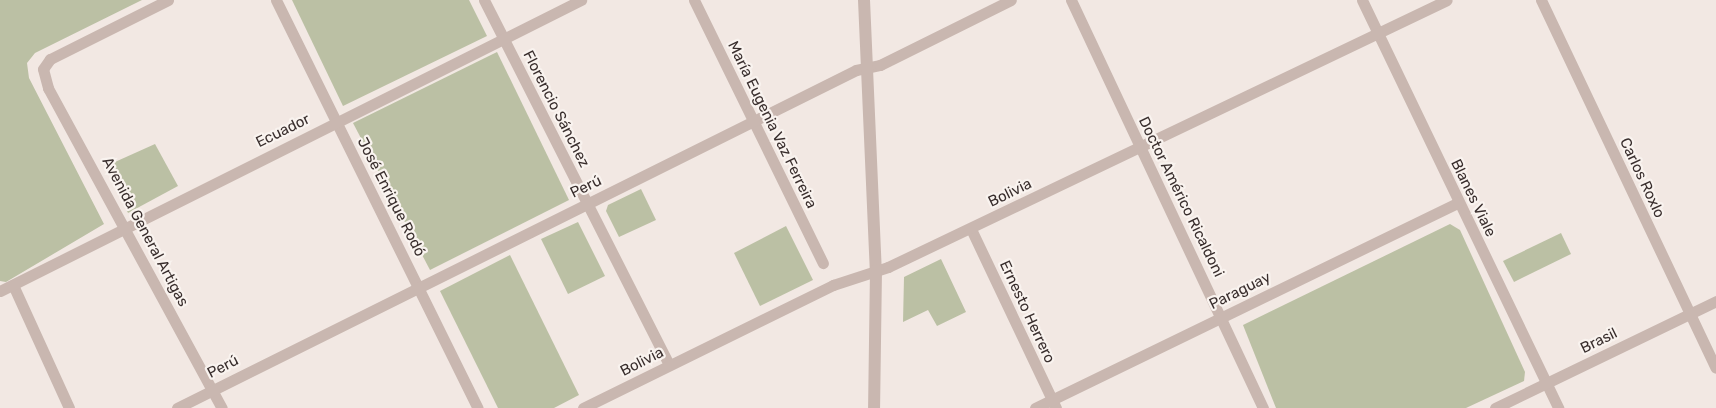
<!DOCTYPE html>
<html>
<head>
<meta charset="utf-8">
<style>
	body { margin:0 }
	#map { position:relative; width:1716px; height:408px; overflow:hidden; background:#f2e8e3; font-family:Rubik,sans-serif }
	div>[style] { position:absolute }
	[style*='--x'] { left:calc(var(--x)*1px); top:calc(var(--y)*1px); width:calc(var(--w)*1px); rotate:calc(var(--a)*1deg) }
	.green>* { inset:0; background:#bbc0a4 }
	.minor>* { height:11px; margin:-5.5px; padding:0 5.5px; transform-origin:5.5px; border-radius:5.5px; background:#c9b7b0 }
	.tertiary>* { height:12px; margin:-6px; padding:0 6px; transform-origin:6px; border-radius:6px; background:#c9b7b0 }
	span { translate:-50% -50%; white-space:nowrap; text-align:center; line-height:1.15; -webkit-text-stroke:4.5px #f9f3ef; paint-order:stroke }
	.street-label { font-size:15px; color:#392e2d }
</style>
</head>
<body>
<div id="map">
	<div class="green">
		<i style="clip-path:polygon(0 0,142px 0,35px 53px,27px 63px,29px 78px,104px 224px,6px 282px,0 281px)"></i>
		<i style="clip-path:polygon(292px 0,469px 0,487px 36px,343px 106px)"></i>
		<i style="clip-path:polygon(497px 52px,569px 200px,430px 270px,353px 123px)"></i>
		<i style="clip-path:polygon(155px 144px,178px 186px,128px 213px,106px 166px)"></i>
		<i style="clip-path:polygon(641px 189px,656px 220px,619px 237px,606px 211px,608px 205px)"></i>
		<i style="clip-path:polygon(578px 222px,605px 276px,568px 294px,541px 239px)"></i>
		<i style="clip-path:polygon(1450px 224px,1460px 230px,1525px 372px,1524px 381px,1466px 408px,1276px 408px,1243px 325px)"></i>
		<i style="clip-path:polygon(786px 226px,813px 280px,760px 306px,734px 253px)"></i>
		<i style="clip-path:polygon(1561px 233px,1571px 254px,1514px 282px,1503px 261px)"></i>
		<i style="clip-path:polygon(510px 255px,579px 395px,554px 408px,498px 408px,440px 291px)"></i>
		<i style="clip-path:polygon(941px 259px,966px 312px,937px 326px,928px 310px,903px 322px,904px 277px)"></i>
	</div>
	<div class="minor">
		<i style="--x:168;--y:0;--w:132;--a:153.4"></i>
		<i style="--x:50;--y:59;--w:12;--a:125"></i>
		<i style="--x:43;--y:69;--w:20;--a:75"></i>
		<i style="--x:48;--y:88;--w:364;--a:61.5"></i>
		<i style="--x:276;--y:0;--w:455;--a:63.7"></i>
		<i style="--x:484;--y:0;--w:409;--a:63.1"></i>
		<i style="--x:694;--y:0;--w:293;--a:63.9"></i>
		<i style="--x:1071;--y:0;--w:451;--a:64.8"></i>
		<i style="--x:1362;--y:0;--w:453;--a:64.3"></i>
		<i style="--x:1541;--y:0;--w:407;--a:64.6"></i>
		<i style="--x:971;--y:229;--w:198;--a:64.6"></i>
		<i style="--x:13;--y:285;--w:135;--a:65.5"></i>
		<i style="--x:0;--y:291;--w:650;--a:-26.6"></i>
		<i style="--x:177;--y:408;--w:758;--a:-26.46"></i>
		<i style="--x:856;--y:70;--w:25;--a:-12"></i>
		<i style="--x:880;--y:65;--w:146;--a:-26.4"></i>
		<i style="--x:583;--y:408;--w:279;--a:-26.2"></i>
		<i style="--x:833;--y:285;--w:58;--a:-18.1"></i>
		<i style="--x:888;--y:267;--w:619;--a:-25.53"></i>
		<i style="--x:1035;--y:408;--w:470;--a:-25.9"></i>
		<i style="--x:1495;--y:408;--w:246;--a:-25.8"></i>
	</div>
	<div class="tertiary">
		<i style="--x:864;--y:0;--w:270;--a:87.5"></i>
		<i style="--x:876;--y:270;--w:138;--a:90.8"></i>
	</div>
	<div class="street-label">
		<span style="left:556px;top:109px;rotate:63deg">Florencio Sánchez</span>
		<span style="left:772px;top:125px;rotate:64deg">María Eugenia Vaz Ferreira</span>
		<span style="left:283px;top:131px;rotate:-26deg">Ecuador</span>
		<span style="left:1642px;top:178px;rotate:65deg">Carlos Roxlo</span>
		<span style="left:586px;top:187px;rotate:-26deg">Perú</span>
		<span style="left:1010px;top:193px;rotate:-26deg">Bolivia</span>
		<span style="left:391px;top:197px;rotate:63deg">José Enrique Rodó</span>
		<span style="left:1181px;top:197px;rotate:64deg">Doctor Américo Ricaldoni</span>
		<span style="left:1473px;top:198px;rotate:64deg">Blanes Viale</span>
		<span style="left:145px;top:232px;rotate:62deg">Avenida General Artigas</span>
		<span style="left:1240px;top:291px;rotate:-26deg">Paraguay</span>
		<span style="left:1027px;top:312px;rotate:65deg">Ernesto Herrero</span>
		<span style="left:1599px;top:341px;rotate:-26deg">Brasil</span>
		<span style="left:642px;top:362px;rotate:-27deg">Bolivia</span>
		<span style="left:223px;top:367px;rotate:-27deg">Perú</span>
	</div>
</div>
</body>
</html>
